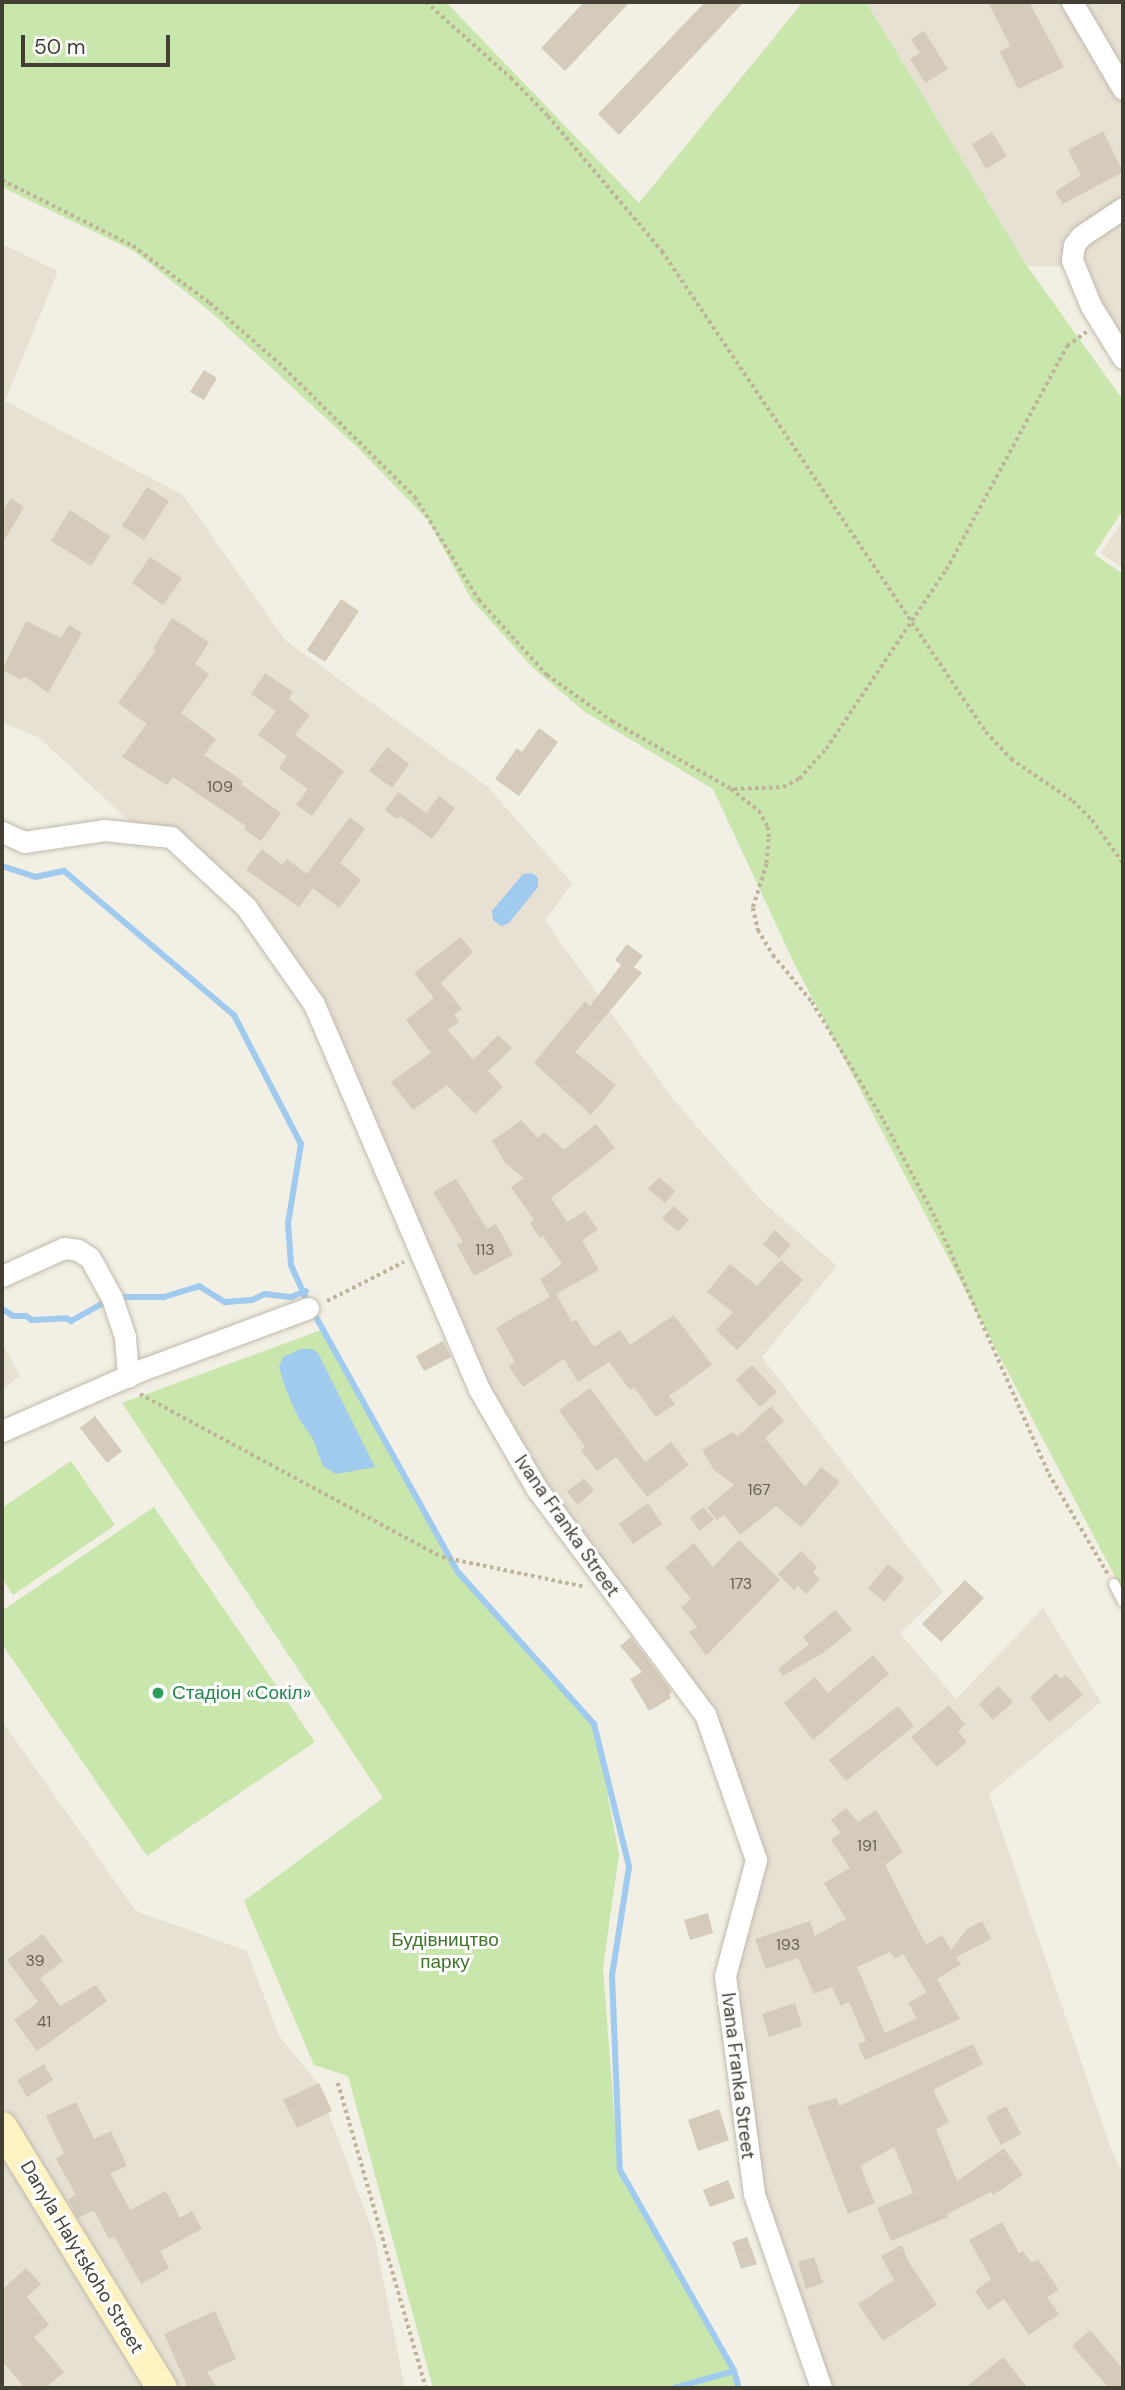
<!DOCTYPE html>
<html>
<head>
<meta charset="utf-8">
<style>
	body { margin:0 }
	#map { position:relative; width:1125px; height:2390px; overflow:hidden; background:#f2efe5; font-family:"DM Sans",sans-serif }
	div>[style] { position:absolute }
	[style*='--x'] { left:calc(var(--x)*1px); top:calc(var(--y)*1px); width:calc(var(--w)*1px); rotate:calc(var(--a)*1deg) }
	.residential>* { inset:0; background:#e6e1d3 }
	.green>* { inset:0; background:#c9e6ad }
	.water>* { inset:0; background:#a1caef }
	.stream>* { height:6px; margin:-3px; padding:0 3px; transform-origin:3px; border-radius:3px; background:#a1caef }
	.building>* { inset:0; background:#d4cbba }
	.path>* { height:3.5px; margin-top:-1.75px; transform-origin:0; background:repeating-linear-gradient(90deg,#bfb499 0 3.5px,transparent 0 7px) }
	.roads { filter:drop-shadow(0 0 2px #c0baaa) drop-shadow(0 0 2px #c0baaa) }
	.lane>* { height:10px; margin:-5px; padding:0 5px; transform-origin:5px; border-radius:5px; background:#fff }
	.street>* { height:21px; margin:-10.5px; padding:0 10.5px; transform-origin:10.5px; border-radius:10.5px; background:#fff }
	.secondary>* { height:30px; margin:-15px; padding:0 15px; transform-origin:15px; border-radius:15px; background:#fef3c3 }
	.dots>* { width:19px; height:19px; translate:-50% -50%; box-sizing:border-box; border:4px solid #fff; border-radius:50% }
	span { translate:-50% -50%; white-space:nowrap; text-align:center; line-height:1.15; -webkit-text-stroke:6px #fff; paint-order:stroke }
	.number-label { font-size:16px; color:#686256 }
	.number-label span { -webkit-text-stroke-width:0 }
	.street-label { font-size:19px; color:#443f34 }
	.leisure-label { font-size:19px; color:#27864d }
	.left { translate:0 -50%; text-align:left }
	.park-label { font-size:19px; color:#417529 }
	.frame { position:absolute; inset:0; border:4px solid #443f34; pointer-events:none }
	.scale { position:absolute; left:21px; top:35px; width:149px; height:32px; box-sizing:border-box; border:4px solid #443f34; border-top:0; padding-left:9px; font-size:21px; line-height:24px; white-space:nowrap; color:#443f34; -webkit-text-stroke:5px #fff; paint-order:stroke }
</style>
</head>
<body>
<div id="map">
	<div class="residential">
		<i style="clip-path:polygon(866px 2px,1066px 2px,1123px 101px,1123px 201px,1069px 267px,1027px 266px)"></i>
		<i style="clip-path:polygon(1079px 2px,1123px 2px,1123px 78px)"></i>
		<i style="clip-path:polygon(1123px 215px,1123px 345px,1081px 264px,1085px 242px)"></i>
		<i style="clip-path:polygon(2px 244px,58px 271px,5px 401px,183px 495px,286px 641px,488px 787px,572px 883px,545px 921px,673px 1099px,762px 1201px,837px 1266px,762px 1357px,943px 1592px,900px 1633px,956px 1699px,1043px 1608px,1101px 1702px,989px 1794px,1110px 2146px,1123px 2174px,1123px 2388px,827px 2388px,765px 2208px,733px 1987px,758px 1874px,715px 1724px,545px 1489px,488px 1392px,347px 1061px,246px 900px,136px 827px,38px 737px,2px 722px)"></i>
		<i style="clip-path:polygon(1123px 520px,1123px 568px,1101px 553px)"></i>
		<i style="clip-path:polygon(2px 1343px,20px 1376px,2px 1390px)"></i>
		<i style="clip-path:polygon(2px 1721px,136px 1911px,247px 1951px,279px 2036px,317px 2082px,374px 2235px,405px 2388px,176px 2388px,135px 2325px,2px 2103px)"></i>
		<i style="clip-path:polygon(2px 2149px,147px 2388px,2px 2388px)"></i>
	</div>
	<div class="green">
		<i style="clip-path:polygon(2px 2px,446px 2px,639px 203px,803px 2px,866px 2px,1027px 266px,1123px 400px,1123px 510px,1094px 554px,1123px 574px,1123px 1592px,795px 965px,713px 789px,585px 712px,533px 668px,471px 599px,428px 520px,358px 448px,212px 313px,134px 251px,2px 187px)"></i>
		<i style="clip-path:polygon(324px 1329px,458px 1568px,593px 1719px,619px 1854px,603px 1968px,618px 2164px,733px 2365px,737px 2388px,433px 2388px,348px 2076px,314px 2065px,244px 1901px,383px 1798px,122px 1403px)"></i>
		<i style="clip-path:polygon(71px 1461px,115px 1525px,13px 1595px,2px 1578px,2px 1508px)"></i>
		<i style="clip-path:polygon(154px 1507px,315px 1742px,147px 1856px,2px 1644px,2px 1611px)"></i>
	</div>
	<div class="water">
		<i style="clip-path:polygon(532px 873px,538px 878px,538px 887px,509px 923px,501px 926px,493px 920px,492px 911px,523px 874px)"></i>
		<i style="clip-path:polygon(301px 1349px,312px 1349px,318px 1353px,375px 1467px,336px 1474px,323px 1466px,313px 1439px,299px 1419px,286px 1390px,279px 1367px,283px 1357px)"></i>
	</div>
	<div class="stream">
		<i style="--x:2;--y:866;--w:35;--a:18"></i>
		<i style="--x:35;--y:877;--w:30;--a:-12"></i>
		<i style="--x:64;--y:871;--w:223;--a:40.3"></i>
		<i style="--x:234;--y:1015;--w:145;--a:62.6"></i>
		<i style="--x:301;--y:1144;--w:80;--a:99.3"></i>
		<i style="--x:288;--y:1223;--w:42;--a:85.9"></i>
		<i style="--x:291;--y:1265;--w:39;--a:66"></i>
		<i style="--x:307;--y:1301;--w:310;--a:60.9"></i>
		<i style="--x:458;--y:1572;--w:204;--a:48.2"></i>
		<i style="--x:594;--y:1724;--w:147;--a:76.2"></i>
		<i style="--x:629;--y:1867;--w:109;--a:98.9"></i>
		<i style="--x:612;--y:1975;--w:195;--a:87.7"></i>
		<i style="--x:620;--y:2170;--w:231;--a:60.4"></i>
		<i style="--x:734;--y:2371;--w:18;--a:74"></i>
		<i style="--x:122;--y:1297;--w:42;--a:0"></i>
		<i style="--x:164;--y:1297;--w:37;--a:-17"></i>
		<i style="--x:199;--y:1286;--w:31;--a:32"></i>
		<i style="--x:225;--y:1302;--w:27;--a:-4"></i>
		<i style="--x:252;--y:1300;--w:14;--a:-25"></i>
		<i style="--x:265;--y:1294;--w:26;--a:7"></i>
		<i style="--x:291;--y:1297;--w:16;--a:-22"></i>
		<i style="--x:2;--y:1309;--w:13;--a:32"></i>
		<i style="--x:13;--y:1316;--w:13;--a:0"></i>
		<i style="--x:26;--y:1316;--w:7;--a:34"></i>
		<i style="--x:32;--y:1320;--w:34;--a:-3"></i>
		<i style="--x:66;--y:1318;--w:6;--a:31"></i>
		<i style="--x:71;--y:1321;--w:39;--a:-29"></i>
		<i style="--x:674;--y:2388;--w:62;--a:-15.8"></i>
	</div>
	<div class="building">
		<i style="clip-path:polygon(584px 2px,630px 2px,565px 71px,541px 48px)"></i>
		<i style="clip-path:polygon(705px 2px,744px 2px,619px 135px,598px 114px)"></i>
		<i style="clip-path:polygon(988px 2px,1029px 2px,1064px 67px,1018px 89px,1000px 52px,1010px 46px)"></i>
		<i style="clip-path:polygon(924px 31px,948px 69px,925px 83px,910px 59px,920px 53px,911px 39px)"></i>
		<i style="clip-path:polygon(1103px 131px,1123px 172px,1063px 204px,1055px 192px,1081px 175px,1068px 150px)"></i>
		<i style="clip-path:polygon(992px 132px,1007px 156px,986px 169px,972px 144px)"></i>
		<i style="clip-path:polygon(204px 370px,217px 378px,204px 400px,190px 392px)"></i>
		<i style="clip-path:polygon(147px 487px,169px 501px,144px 540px,122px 526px)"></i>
		<i style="clip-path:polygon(11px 498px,24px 507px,2px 544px,2px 512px)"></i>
		<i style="clip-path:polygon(70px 510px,110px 536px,91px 566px,51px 541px)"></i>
		<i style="clip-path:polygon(150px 557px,182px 578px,163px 605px,132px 583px)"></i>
		<i style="clip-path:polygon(341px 599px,359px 611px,325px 662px,307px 650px)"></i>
		<i style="clip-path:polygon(172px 618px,209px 642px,195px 664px,209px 674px,181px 713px,216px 739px,204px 755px,243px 781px,241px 784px,281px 813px,261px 841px,244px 829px,246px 826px,173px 777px,167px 785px,122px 757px,147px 724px,118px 703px,156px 650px,153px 648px)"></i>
		<i style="clip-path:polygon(26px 621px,61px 638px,69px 625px,82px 633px,48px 693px,24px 676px,22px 680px,2px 670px)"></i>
		<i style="clip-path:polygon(265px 673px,293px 692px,289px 699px,310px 715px,295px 735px,344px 771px,312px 816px,296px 805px,308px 789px,279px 768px,287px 756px,258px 735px,276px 711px,251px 694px)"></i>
		<i style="clip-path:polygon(539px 728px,558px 742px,519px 796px,495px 779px,517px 748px,522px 752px)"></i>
		<i style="clip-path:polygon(387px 747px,409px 764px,392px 788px,369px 771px)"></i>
		<i style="clip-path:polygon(398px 792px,426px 813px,439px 796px,455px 808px,432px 839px,400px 816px,397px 819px,385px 810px)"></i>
		<i style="clip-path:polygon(350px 817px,365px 829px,340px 863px,361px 880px,339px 908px,313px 888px,299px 907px,246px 870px,262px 849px,282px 865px,287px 859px,307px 874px)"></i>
		<i style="clip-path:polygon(461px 937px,473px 952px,441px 983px,462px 1009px,454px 1015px,459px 1022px,448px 1030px,473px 1060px,498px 1035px,512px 1048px,488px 1071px,503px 1087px,475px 1114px,447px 1085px,413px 1110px,391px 1082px,431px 1053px,406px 1020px,434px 998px,414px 973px)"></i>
		<i style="clip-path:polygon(627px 944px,643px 956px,634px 967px,642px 973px,575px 1052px,616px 1085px,591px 1115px,534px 1063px,585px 1001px,590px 1006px,621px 965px,615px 960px)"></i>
		<i style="clip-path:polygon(521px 1120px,538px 1138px,544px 1132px,564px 1150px,596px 1124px,615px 1148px,551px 1198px,567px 1222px,585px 1211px,598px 1230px,582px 1240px,599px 1270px,556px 1294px,572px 1322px,576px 1320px,594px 1347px,620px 1330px,630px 1345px,674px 1315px,712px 1365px,669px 1396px,675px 1404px,656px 1417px,634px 1387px,630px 1390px,609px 1362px,578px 1382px,564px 1359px,523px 1387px,508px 1366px,515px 1362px,496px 1328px,550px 1297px,540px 1279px,562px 1264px,543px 1236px,540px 1238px,530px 1223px,534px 1220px,511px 1187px,524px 1178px,506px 1164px,492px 1141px)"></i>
		<i style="clip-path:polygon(659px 1177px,675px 1191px,665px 1203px,648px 1189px)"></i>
		<i style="clip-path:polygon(456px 1179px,487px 1229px,496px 1224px,513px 1255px,474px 1276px,457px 1245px,463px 1242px,433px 1192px)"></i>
		<i style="clip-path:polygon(674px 1206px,689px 1220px,678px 1232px,662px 1218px)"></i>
		<i style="clip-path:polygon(775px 1230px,791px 1245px,779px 1258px,763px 1244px)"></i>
		<i style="clip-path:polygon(781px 1260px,803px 1280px,737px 1350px,716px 1330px,733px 1312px,707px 1292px,730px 1264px,757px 1286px)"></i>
		<i style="clip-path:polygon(443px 1341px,451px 1357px,424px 1371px,416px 1356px)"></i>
		<i style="clip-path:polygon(752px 1365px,777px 1392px,760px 1407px,736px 1380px)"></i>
		<i style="clip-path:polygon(590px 1388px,645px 1462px,671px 1442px,689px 1465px,647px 1497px,616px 1457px,597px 1471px,581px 1450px,585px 1447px,559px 1410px)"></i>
		<i style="clip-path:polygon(771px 1406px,784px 1421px,765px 1438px,805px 1487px,821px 1467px,840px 1482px,801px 1527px,776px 1506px,740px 1535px,724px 1515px,717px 1520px,707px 1508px,734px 1485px,714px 1470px,702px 1450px,733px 1432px,738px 1436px)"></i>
		<i style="clip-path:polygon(95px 1416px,122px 1451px,107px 1463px,80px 1428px)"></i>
		<i style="clip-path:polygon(584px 1478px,594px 1490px,578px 1505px,567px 1492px)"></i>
		<i style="clip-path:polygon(648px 1503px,662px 1524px,633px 1544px,619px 1524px)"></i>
		<i style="clip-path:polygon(703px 1507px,714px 1519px,700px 1531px,690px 1518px)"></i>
		<i style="clip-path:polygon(739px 1540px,780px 1580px,706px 1656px,689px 1632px,697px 1627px,681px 1607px,691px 1599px,665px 1567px,694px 1543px,713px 1567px)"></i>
		<i style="clip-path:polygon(801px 1551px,817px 1567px,813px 1572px,820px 1579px,806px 1594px,798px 1586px,794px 1590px,778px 1574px)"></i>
		<i style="clip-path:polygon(888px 1564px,904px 1578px,884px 1602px,868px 1588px)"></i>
		<i style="clip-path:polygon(965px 1580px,984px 1598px,941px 1642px,922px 1624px)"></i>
		<i style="clip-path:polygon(835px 1610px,852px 1630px,823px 1653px,783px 1676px,778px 1669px,809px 1644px,803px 1637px)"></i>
		<i style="clip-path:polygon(631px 1637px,672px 1692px,669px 1694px,671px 1698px,649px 1711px,630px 1679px,642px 1672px,620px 1646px)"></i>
		<i style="clip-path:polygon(873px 1655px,889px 1674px,813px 1740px,784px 1703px,815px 1677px,828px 1693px)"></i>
		<i style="clip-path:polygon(1056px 1673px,1060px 1679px,1066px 1675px,1083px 1695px,1049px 1722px,1030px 1697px)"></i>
		<i style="clip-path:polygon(998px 1686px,1013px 1702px,993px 1720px,979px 1704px)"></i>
		<i style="clip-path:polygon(949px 1705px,965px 1724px,958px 1731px,967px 1742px,937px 1767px,911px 1737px)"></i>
		<i style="clip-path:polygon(898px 1706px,914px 1726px,846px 1781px,829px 1760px)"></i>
		<i style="clip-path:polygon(evenodd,846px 1808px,858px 1822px,876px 1810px,903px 1852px,885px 1865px,926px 1945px,942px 1935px,951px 1950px,967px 1929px,982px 1921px,991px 1939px,956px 1957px,961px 1964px,937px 1979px,960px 2019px,865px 2060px,858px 2044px,866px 2041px,849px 2002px,841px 2006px,832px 1987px,814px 1994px,798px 1958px,766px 1969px,755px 1939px,810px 1921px,815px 1936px,846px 1919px,824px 1883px,850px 1868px,831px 1840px,841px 1833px,831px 1820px,846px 1808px,890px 1952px,895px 1959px,903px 1954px,927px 1992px,908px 2003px,917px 2018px,885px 2033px,857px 1967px,890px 1952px)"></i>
		<i style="clip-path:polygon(708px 1913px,713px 1933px,690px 1940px,684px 1920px)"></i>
		<i style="clip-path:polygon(43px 1934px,63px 1961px,40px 1978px,60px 2006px,96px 1985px,107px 2001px,37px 2051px,14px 2020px,38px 2002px,7px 1960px)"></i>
		<i style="clip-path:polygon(795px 2003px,802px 2026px,769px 2037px,762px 2014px)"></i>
		<i style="clip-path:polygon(973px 2044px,983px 2064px,933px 2090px,949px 2122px,936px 2129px,957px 2181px,1004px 2148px,1023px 2175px,993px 2195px,991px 2192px,947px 2214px,948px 2217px,891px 2241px,877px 2208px,913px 2193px,894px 2147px,860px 2166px,875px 2203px,848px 2214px,807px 2106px,837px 2098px,839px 2106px)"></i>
		<i style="clip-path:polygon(44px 2064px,53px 2080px,27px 2097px,17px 2080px)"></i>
		<i style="clip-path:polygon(319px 2083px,332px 2111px,297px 2128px,283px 2100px)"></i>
		<i style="clip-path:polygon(76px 2102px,94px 2139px,111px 2131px,127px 2166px,110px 2173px,130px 2210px,166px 2191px,180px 2218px,192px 2211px,202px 2229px,160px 2251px,169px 2268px,141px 2284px,114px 2236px,109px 2239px,94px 2210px,78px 2218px,68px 2200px,76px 2195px,56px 2159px,64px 2153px,46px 2116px)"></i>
		<i style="clip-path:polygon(1006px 2106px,1021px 2134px,1001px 2145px,986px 2117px)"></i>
		<i style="clip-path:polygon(719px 2109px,729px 2140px,698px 2151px,688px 2120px)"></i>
		<i style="clip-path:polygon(728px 2180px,735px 2198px,710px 2207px,703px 2190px)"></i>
		<i style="clip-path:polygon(1002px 2222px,1019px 2253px,1023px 2251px,1032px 2263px,1038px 2259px,1059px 2290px,1047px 2297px,1059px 2314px,1029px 2335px,1004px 2299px,988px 2310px,975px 2291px,991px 2279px,969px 2240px)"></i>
		<i style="clip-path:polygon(747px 2237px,757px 2264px,741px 2269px,732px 2242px)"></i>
		<i style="clip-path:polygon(902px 2245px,908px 2261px,937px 2305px,883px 2341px,858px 2304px,894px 2280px,881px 2256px)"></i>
		<i style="clip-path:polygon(814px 2257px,823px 2283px,806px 2289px,798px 2262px)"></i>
		<i style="clip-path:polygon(26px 2268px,41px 2284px,27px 2297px,49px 2325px,34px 2337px,64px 2372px,45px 2388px,25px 2388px,2px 2361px,2px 2290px)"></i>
		<i style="clip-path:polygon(215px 2311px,236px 2359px,207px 2372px,217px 2388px,188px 2388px,164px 2334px)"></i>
		<i style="clip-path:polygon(1090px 2330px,1123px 2369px,1123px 2388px,1109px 2388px,1072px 2346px)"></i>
		<i style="clip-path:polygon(1003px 2357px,1028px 2388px,965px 2388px)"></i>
	</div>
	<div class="path">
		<i style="--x:426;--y:2;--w:114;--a:41.8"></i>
		<i style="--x:511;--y:78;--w:53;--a:45.8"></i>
		<i style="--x:548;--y:116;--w:177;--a:49.8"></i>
		<i style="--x:662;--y:251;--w:580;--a:56.04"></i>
		<i style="--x:986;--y:732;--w:37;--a:47"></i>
		<i style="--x:1011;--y:759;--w:75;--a:34.1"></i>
		<i style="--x:1073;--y:801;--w:27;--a:45"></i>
		<i style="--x:1092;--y:820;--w:53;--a:54.2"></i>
		<i style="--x:2;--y:180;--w:147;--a:26.7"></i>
		<i style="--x:133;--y:246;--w:96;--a:36.5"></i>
		<i style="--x:210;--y:303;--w:91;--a:41"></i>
		<i style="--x:279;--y:363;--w:191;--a:44.6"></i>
		<i style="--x:415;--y:497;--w:121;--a:58.1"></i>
		<i style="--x:479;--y:600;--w:101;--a:47.8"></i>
		<i style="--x:547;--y:675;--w:80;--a:35.3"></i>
		<i style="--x:612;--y:721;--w:137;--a:29.7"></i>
		<i style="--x:731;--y:789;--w:36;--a:38"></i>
		<i style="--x:759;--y:811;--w:18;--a:61"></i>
		<i style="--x:768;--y:827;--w:12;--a:85"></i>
		<i style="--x:769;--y:839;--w:25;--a:95"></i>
		<i style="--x:767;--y:864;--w:46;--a:107.7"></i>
		<i style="--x:753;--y:908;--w:23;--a:77"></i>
		<i style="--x:758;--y:930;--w:29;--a:59"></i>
		<i style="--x:773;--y:955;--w:61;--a:50.3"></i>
		<i style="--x:812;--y:1002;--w:139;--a:58.8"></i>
		<i style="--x:884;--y:1121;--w:111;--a:62"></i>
		<i style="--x:936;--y:1219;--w:279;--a:66.1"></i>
		<i style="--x:1049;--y:1474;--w:116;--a:59.5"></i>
		<i style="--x:734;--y:789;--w:49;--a:-2.3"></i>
		<i style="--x:783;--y:787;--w:18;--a:-27"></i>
		<i style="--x:799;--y:779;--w:40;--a:-48"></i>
		<i style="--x:826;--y:749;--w:216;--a:-56.2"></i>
		<i style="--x:946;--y:570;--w:255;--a:-61.6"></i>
		<i style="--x:1067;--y:346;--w:24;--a:-36"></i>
		<i style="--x:327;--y:1301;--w:86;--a:-26.9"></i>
		<i style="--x:140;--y:1394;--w:343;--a:28.4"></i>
		<i style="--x:442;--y:1557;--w:146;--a:11.8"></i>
		<i style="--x:338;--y:2083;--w:317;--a:73.9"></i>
	</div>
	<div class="roads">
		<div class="lane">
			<i style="--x:1114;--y:1584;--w:20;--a:63"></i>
		</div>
		<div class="street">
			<i style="--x:1072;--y:2;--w:101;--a:59.6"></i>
			<i style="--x:1123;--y:208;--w:50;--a:146.3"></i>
			<i style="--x:1081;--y:236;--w:11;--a:128"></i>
			<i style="--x:1074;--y:245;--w:15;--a:98"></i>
			<i style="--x:1072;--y:260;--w:50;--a:67.6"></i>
			<i style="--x:1091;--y:306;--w:61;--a:58.4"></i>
			<i style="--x:2;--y:832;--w:24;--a:24"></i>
			<i style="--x:24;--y:842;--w:81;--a:-8.5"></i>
			<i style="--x:104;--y:830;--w:67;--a:6"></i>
			<i style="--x:171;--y:837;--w:103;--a:43"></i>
			<i style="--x:246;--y:907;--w:118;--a:55"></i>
			<i style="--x:314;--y:1004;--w:419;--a:66.8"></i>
			<i style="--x:479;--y:1389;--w:116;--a:59.9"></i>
			<i style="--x:537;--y:1489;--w:281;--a:53.3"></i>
			<i style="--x:705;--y:1714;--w:155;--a:70.7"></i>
			<i style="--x:756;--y:1860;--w:120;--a:105"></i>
			<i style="--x:725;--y:1976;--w:220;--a:82.4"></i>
			<i style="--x:754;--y:2194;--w:205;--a:70.9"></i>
			<i style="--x:2;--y:1276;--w:68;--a:-24.3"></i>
			<i style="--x:64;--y:1248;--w:14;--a:8"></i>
			<i style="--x:78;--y:1250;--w:14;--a:34"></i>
			<i style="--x:90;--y:1258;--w:46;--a:61.2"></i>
			<i style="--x:112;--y:1298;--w:41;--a:71.6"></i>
			<i style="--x:125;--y:1337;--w:40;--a:85.7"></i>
			<i style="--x:2;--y:1431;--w:155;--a:-23.6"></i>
			<i style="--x:144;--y:1369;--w:175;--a:-20.4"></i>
		</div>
		<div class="secondary">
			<i style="--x:2;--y:2127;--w:306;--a:58.5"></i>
		</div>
	</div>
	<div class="dots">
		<i style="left:158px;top:1693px;background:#2e9e5b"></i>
	</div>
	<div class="number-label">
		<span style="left:220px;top:787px">109</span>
		<span style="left:485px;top:1250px">113</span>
		<span style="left:759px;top:1490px">167</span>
		<span style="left:741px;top:1584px">173</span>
		<span style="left:867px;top:1846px">191</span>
		<span style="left:788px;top:1945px">193</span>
		<span style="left:35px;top:1961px">39</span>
		<span style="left:44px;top:2022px">41</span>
	</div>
	<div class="street-label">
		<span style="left:567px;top:1526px;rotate:55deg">Ivana Franka Street</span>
		<span style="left:738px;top:2076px;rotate:83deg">Ivana Franka Street</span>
		<span style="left:82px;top:2257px;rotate:59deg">Danyla Halytskoho Street</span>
	</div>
	<div class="leisure-label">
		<span class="left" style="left:172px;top:1693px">Стадіон «Сокіл»</span>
	</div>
	<div class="park-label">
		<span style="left:445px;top:1951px">Будівництво<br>парку</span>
	</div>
	<div class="frame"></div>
	<div class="scale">50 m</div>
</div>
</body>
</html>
